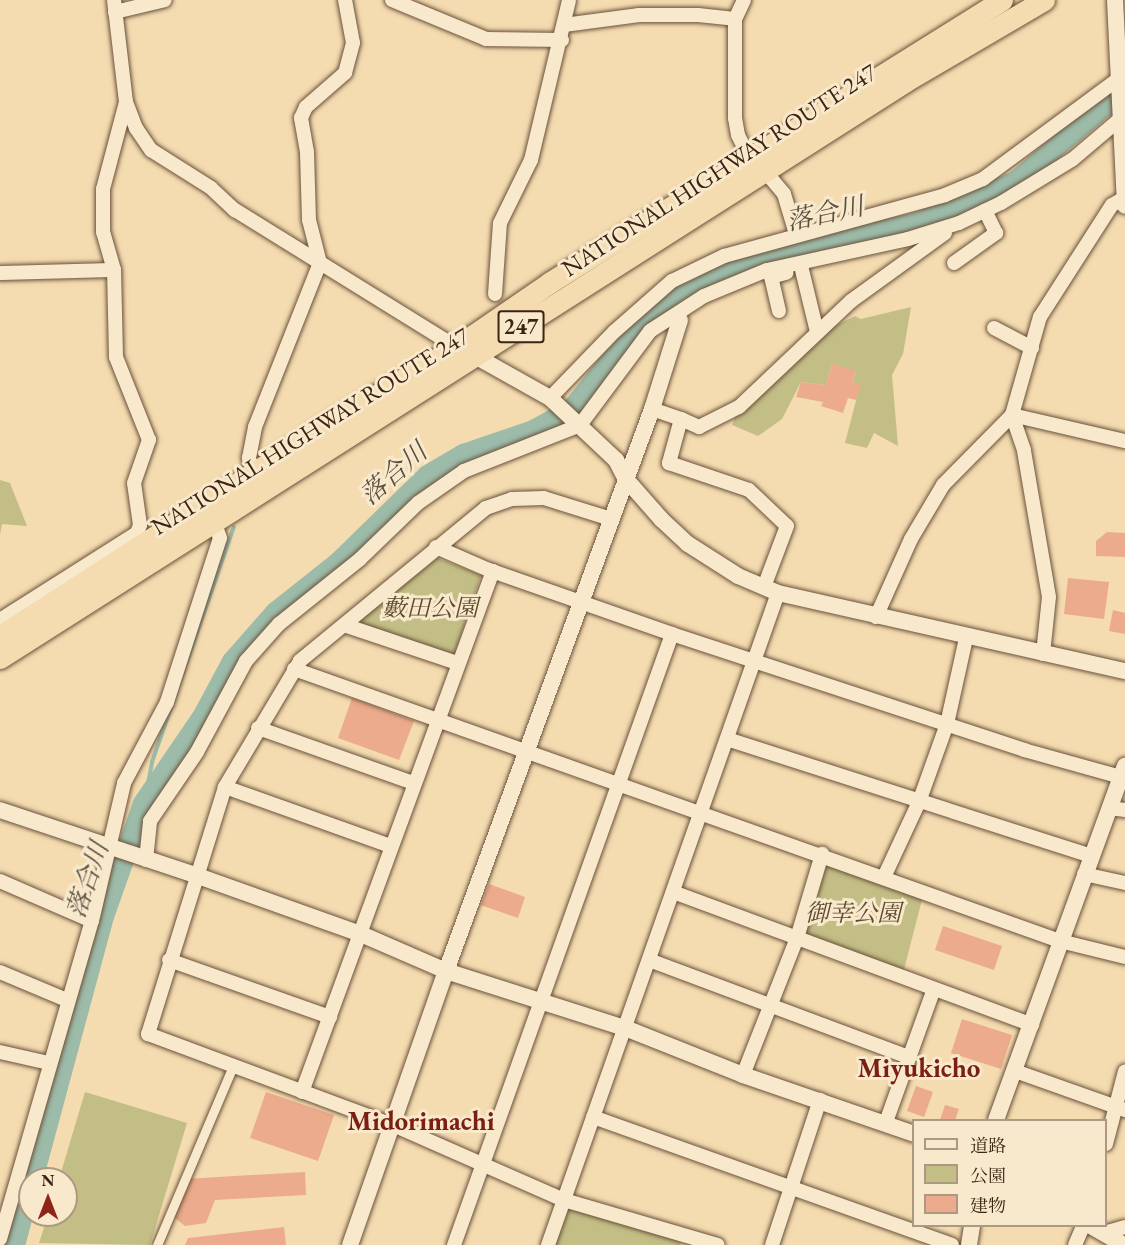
<!DOCTYPE html>
<html>
<head>
<meta charset="utf-8">
<style>
	body { margin:0 }
	#map { position:relative; width:1125px; height:1245px; overflow:hidden; background:#f4dbb0; font-family:"EB Garamond","Noto Serif JP",serif }
	div>[style] { position:absolute }
	[style*='--x'] { left:calc(var(--x)*1px); top:calc(var(--y)*1px); width:calc(var(--w)*1px); rotate:calc(var(--a)*1deg) }
	.green>* { inset:0; background:#c3be86 }
	.stream>* { height:4px; margin:-2px; padding:0 2px; transform-origin:2px; border-radius:2px; background:#9cbba9 }
	.river>* { height:21px; margin:-10.5px; padding:0 10.5px; transform-origin:10.5px; border-radius:10.5px; background:#9cbba9 }
	.building>* { inset:0; background:#ebab8c }
	.roads { filter:drop-shadow(0 0 2px #6a513a) drop-shadow(0 0 2px #6a513a) }
	.pedestrian>* { height:9px; margin:-4.5px; padding:0 4.5px; transform-origin:4.5px; border-radius:4.5px; background:#f8e8cc }
	.minor>* { height:14px; margin:-7px; padding:0 7px; transform-origin:7px; border-radius:7px; background:#f8e8cc }
	.tertiary>* { height:16px; margin:-8px; padding:0 8px; transform-origin:8px; border-radius:8px; background:#f8e8cc }
	.trunk>* { height:21px; margin:-10.5px; padding:0 10.5px; transform-origin:10.5px; border-radius:10.5px; background:#f4dbb0 }
	span { translate:-50% -50%; white-space:nowrap; text-align:center; line-height:1.15; -webkit-text-stroke:6px #f8e8cc; paint-order:stroke }
	.shield-label span { padding:2px 4px; background:#f8e8cc; border:2px solid; border-radius:4px; -webkit-text-stroke-width:0 }
	.shield-label { font-size:22px; color:#3c2312; font-weight:700 }
	.street-label { font-size:24px; color:#3c2312 }
	.park-label { font-size:24px; color:#5e4a2f; font-style:italic }
	.water-label { font-size:26px; color:#59513f; font-style:italic }
	.quarter-label { font-size:27px; color:#7a1f14; font-weight:700 }
	.legend { position:absolute; left:912px; top:1119px; width:195px; height:108px; box-sizing:border-box; background:#f8e8cc; border:2px solid #ad9982; margin:0; padding:8px 10px; list-style:none; font-size:18px; color:#3c2312 }
	.legend li { display:flex; align-items:center; gap:12px; height:30px }
	.legend b { width:30px; border:2px solid #ad9982 }
	.north { position:absolute; left:18px; top:1167px; width:60px; height:60px; box-sizing:border-box; background:#f8e8cc; border:2px solid #ad9982; border-radius:50%; rotate:0deg; font-size:16px; font-weight:700; line-height:24px; text-align:center; color:#3c2312 }
	.north::after { content:''; display:block; margin:auto; width:21px; height:27px; background:#8f2418; clip-path:polygon(50% 0,100% 100%,50% 72%,0 100%) }
</style>
</head>
<body>
<div id="map">
	<div class="green">
		<i style="clip-path:polygon(911px 307px,903px 354px,892px 375px,898px 446px,874px 433px,867px 448px,845px 443px,860px 385px,852px 382px,856px 372px,832px 364px,826px 385px,801px 382px,782px 419px,758px 436px,732px 425px,739px 407px,811px 338px,855px 316px,861px 319px)"></i>
		<i style="clip-path:polygon(0 480px,10px 483px,27px 526px,2px 524px,0 535px)"></i>
		<i style="clip-path:polygon(434px 557px,481px 575px,454px 656px,362px 624px,361px 619px)"></i>
		<i style="clip-path:polygon(822px 854px,924px 892px,902px 977px,797px 938px)"></i>
		<i style="clip-path:polygon(85px 1092px,187px 1123px,150px 1245px,39px 1243px,48px 1215px,66px 1215px,66px 1179px,59px 1179px)"></i>
		<i style="clip-path:polygon(564px 1200px,683px 1233px,680px 1245px,548px 1245px)"></i>
	</div>
	<div class="stream">
		<i style="--x:145;--y:799;--w:38;--a:-79"></i>
		<i style="--x:152;--y:762;--w:249;--a:-70.8"></i>
	</div>
	<div class="river">
		<i style="--x:32;--y:1179;--w:272;--a:-74.9"></i>
		<i style="--x:103;--y:916;--w:120;--a:-70.5"></i>
		<i style="--x:143;--y:803;--w:107;--a:-55.7"></i>
		<i style="--x:203;--y:715;--w:61;--a:-61.8"></i>
		<i style="--x:232;--y:661;--w:65;--a:-48.7"></i>
		<i style="--x:275;--y:612;--w:80;--a:-38.4"></i>
		<i style="--x:338;--y:562;--w:124;--a:-44.3"></i>
		<i style="--x:427;--y:475;--w:42;--a:-30.3"></i>
		<i style="--x:463;--y:454;--w:74;--a:-18.9"></i>
		<i style="--x:533;--y:430;--w:43;--a:-28.9"></i>
		<i style="--x:571;--y:409;--w:100;--a:-51.1"></i>
		<i style="--x:634;--y:331;--w:43;--a:-42.2"></i>
		<i style="--x:666;--y:302;--w:38;--a:-30"></i>
		<i style="--x:699;--y:283;--w:69;--a:-24"></i>
		<i style="--x:762;--y:255;--w:159;--a:-11.9"></i>
		<i style="--x:918;--y:222;--w:105;--a:-22.9"></i>
		<i style="--x:1015;--y:181;--w:144;--a:-40.2"></i>
		<i style="--x:14;--y:1245;--w:62;--a:-75.1"></i>
	</div>
	<div class="building">
		<i style="clip-path:polygon(832px 364px,856px 371px,852px 382px,861px 385px,856px 400px,848px 398px,843px 413px,821px 406px,823px 402px,796px 397px,801px 382px,826px 385px)"></i>
		<i style="clip-path:polygon(1107px 532px,1125px 533px,1125px 557px,1096px 556px,1096px 541px)"></i>
		<i style="clip-path:polygon(1068px 578px,1109px 582px,1104px 619px,1064px 614px)"></i>
		<i style="clip-path:polygon(1113px 610px,1125px 613px,1125px 634px,1109px 631px)"></i>
		<i style="clip-path:polygon(352px 698px,414px 721px,399px 760px,338px 738px)"></i>
		<i style="clip-path:polygon(489px 884px,525px 897px,518px 918px,481px 905px)"></i>
		<i style="clip-path:polygon(943px 926px,1002px 946px,994px 970px,935px 950px)"></i>
		<i style="clip-path:polygon(962px 1019px,1012px 1035px,1001px 1069px,951px 1053px)"></i>
		<i style="clip-path:polygon(916px 1086px,933px 1092px,924px 1117px,907px 1111px)"></i>
		<i style="clip-path:polygon(266px 1092px,334px 1115px,318px 1161px,250px 1138px)"></i>
		<i style="clip-path:polygon(945px 1105px,959px 1109px,955px 1120px,940px 1120px)"></i>
		<i style="clip-path:polygon(305px 1172px,306px 1195px,215px 1200px,206px 1223px,185px 1226px,171px 1215px,185px 1179px)"></i>
		<i style="clip-path:polygon(284px 1227px,286px 1245px,185px 1245px,188px 1238px)"></i>
	</div>
	<div class="roads">
		<div class="pedestrian">
			<i style="--x:157;--y:1245;--w:192;--a:-67"></i>
		</div>
		<div class="minor">
			<i style="--x:114;--y:0;--w:103;--a:83.3"></i>
			<i style="--x:126;--y:102;--w:28;--a:69"></i>
			<i style="--x:136;--y:128;--w:27;--a:56"></i>
			<i style="--x:151;--y:150;--w:71;--a:32.3"></i>
			<i style="--x:211;--y:188;--w:33;--a:43"></i>
			<i style="--x:235;--y:210;--w:260;--a:31.8"></i>
			<i style="--x:392;--y:0;--w:102;--a:22.5"></i>
			<i style="--x:486;--y:39;--w:76;--a:0.8"></i>
			<i style="--x:744;--y:0;--w:21;--a:115"></i>
			<i style="--x:735;--y:19;--w:99;--a:90"></i>
			<i style="--x:735;--y:118;--w:17;--a:80"></i>
			<i style="--x:738;--y:135;--w:25;--a:64"></i>
			<i style="--x:115;--y:12;--w:51;--a:-13.5"></i>
			<i style="--x:564;--y:25;--w:76;--a:-7.6"></i>
			<i style="--x:639;--y:15;--w:59;--a:0"></i>
			<i style="--x:698;--y:15;--w:37;--a:6"></i>
			<i style="--x:764;--y:170;--w:31;--a:50"></i>
			<i style="--x:784;--y:194;--w:42;--a:73.3"></i>
			<i style="--x:954;--y:263;--w:52;--a:-35.5"></i>
			<i style="--x:996;--y:233;--w:25;--a:-116"></i>
			<i style="--x:802;--y:270;--w:64;--a:76.4"></i>
			<i style="--x:0;--y:273;--w:114;--a:-1.5"></i>
			<i style="--x:495;--y:294;--w:71;--a:-86"></i>
			<i style="--x:500;--y:223;--w:70;--a:-63.8"></i>
			<i style="--x:531;--y:160;--w:164;--a:-76.6"></i>
			<i style="--x:779;--y:311;--w:35;--a:-103"></i>
			<i style="--x:771;--y:277;--w:16;--a:-15"></i>
			<i style="--x:994;--y:328;--w:43;--a:27.8"></i>
			<i style="--x:550;--y:398;--w:93;--a:-45.9"></i>
			<i style="--x:615;--y:331;--w:76;--a:-41.3"></i>
			<i style="--x:672;--y:281;--w:58;--a:-25.7"></i>
			<i style="--x:724;--y:256;--w:229;--a:-15.4"></i>
			<i style="--x:945;--y:195;--w:41;--a:-22.8"></i>
			<i style="--x:983;--y:179;--w:177;--a:-36.5"></i>
			<i style="--x:652;--y:409;--w:31;--a:19"></i>
			<i style="--x:681;--y:419;--w:46;--a:105.3"></i>
			<i style="--x:669;--y:463;--w:84;--a:18.6"></i>
			<i style="--x:749;--y:490;--w:52;--a:43.5"></i>
			<i style="--x:787;--y:526;--w:65;--a:110.7"></i>
			<i style="--x:681;--y:419;--w:20;--a:24"></i>
			<i style="--x:699;--y:427;--w:45;--a:-26.6"></i>
			<i style="--x:739;--y:407;--w:154;--a:-43.4"></i>
			<i style="--x:851;--y:301;--w:116;--a:-35.9"></i>
			<i style="--x:253;--y:473;--w:16;--a:-105"></i>
			<i style="--x:249;--y:458;--w:32;--a:-79"></i>
			<i style="--x:255;--y:427;--w:176;--a:-68.4"></i>
			<i style="--x:320;--y:263;--w:44;--a:-104.3"></i>
			<i style="--x:309;--y:220;--w:68;--a:-91.7"></i>
			<i style="--x:307;--y:152;--w:35;--a:-100"></i>
			<i style="--x:301;--y:118;--w:12;--a:-66"></i>
			<i style="--x:306;--y:107;--w:52;--a:-41.1"></i>
			<i style="--x:345;--y:73;--w:31;--a:-75"></i>
			<i style="--x:353;--y:43;--w:44;--a:-100.5"></i>
			<i style="--x:611;--y:519;--w:70;--a:-162.6"></i>
			<i style="--x:544;--y:498;--w:32;--a:178"></i>
			<i style="--x:512;--y:499;--w:28;--a:161"></i>
			<i style="--x:486;--y:508;--w:241;--a:140.6"></i>
			<i style="--x:300;--y:661;--w:147;--a:120.8"></i>
			<i style="--x:225;--y:787;--w:259;--a:107.3"></i>
			<i style="--x:148;--y:1034;--w:261;--a:20.4"></i>
			<i style="--x:393;--y:1125;--w:187;--a:23.7"></i>
			<i style="--x:564;--y:1200;--w:160;--a:16.3"></i>
			<i style="--x:436;--y:547;--w:58;--a:23.5"></i>
			<i style="--x:489;--y:570;--w:194;--a:19.3"></i>
			<i style="--x:672;--y:634;--w:371;--a:18.2"></i>
			<i style="--x:1024;--y:750;--w:101;--a:15.6"></i>
			<i style="--x:876;--y:617;--w:85;--a:-65.8"></i>
			<i style="--x:911;--y:539;--w:63;--a:-59.3"></i>
			<i style="--x:943;--y:485;--w:98;--a:-45.4"></i>
			<i style="--x:1012;--y:415;--w:116;--a:13"></i>
			<i style="--x:0;--y:620;--w:162;--a:-32.4"></i>
			<i style="--x:137;--y:533;--w:9;--a:-69"></i>
			<i style="--x:140;--y:525;--w:42;--a:-98.1"></i>
			<i style="--x:134;--y:483;--w:46;--a:-70.8"></i>
			<i style="--x:149;--y:440;--w:89;--a:-111.7"></i>
			<i style="--x:116;--y:357;--w:87;--a:-91.3"></i>
			<i style="--x:114;--y:270;--w:40;--a:-106"></i>
			<i style="--x:103;--y:232;--w:43;--a:-90"></i>
			<i style="--x:103;--y:189;--w:90;--a:-75.2"></i>
			<i style="--x:344;--y:625;--w:119;--a:18.6"></i>
			<i style="--x:1043;--y:654;--w:57;--a:-84"></i>
			<i style="--x:1049;--y:597;--w:149;--a:-99.7"></i>
			<i style="--x:1024;--y:450;--w:37;--a:-109"></i>
			<i style="--x:1012;--y:415;--w:102;--a:-74.1"></i>
			<i style="--x:1040;--y:317;--w:133;--a:-57.3"></i>
			<i style="--x:1112;--y:205;--w:14;--a:-30"></i>
			<i style="--x:294;--y:669;--w:813;--a:19.55"></i>
			<i style="--x:1060;--y:941;--w:67;--a:13.8"></i>
			<i style="--x:258;--y:728;--w:164;--a:19.5"></i>
			<i style="--x:727;--y:739;--w:382;--a:17.8"></i>
			<i style="--x:225;--y:787;--w:176;--a:19.6"></i>
			<i style="--x:1109;--y:808;--w:16;--a:7"></i>
			<i style="--x:146;--y:860;--w:39;--a:-84"></i>
			<i style="--x:150;--y:821;--w:83;--a:-55.7"></i>
			<i style="--x:197;--y:752;--w:103;--a:-61.7"></i>
			<i style="--x:246;--y:661;--w:50;--a:-48.3"></i>
			<i style="--x:279;--y:624;--w:104;--a:-38.7"></i>
			<i style="--x:360;--y:559;--w:81;--a:-44"></i>
			<i style="--x:418;--y:503;--w:56;--a:-34.8"></i>
			<i style="--x:464;--y:471;--w:125;--a:-21.6"></i>
			<i style="--x:580;--y:425;--w:117;--a:-53.3"></i>
			<i style="--x:650;--y:331;--w:64;--a:-32.9"></i>
			<i style="--x:704;--y:296;--w:68;--a:-22.4"></i>
			<i style="--x:767;--y:270;--w:144;--a:-12.4"></i>
			<i style="--x:908;--y:239;--w:53;--a:-17.4"></i>
			<i style="--x:959;--y:223;--w:47;--a:-25.5"></i>
			<i style="--x:1001;--y:203;--w:84;--a:-31.4"></i>
			<i style="--x:1073;--y:159;--w:60;--a:-40.3"></i>
			<i style="--x:1084;--y:874;--w:42;--a:12.4"></i>
			<i style="--x:884;--y:877;--w:83;--a:-65"></i>
			<i style="--x:919;--y:802;--w:83;--a:-70.3"></i>
			<i style="--x:947;--y:724;--w:88;--a:-77.5"></i>
			<i style="--x:0;--y:881;--w:100;--a:23.5"></i>
			<i style="--x:673;--y:892;--w:383;--a:20.3"></i>
			<i style="--x:169;--y:960;--w:171;--a:19.5"></i>
			<i style="--x:649;--y:960;--w:278;--a:20.5"></i>
			<i style="--x:0;--y:972;--w:73;--a:22.7"></i>
			<i style="--x:0;--y:1052;--w:50;--a:12.7"></i>
			<i style="--x:1015;--y:1071;--w:117;--a:19.5"></i>
			<i style="--x:743;--y:1075;--w:147;--a:-68.5"></i>
			<i style="--x:797;--y:938;--w:88;--a:-73.4"></i>
			<i style="--x:302;--y:1092;--w:555;--a:-69.87"></i>
			<i style="--x:593;--y:1117;--w:381;--a:19.6"></i>
			<i style="--x:886;--y:1122;--w:141;--a:-70.2"></i>
			<i style="--x:1106;--y:1144;--w:75;--a:-75.4"></i>
			<i style="--x:1104;--y:1233;--w:22;--a:-16"></i>
			<i style="--x:0;--y:1239;--w:331;--a:-73.9"></i>
			<i style="--x:92;--y:921;--w:142;--a:-76.9"></i>
			<i style="--x:124;--y:783;--w:92;--a:-62"></i>
			<i style="--x:167;--y:702;--w:172;--a:-72.1"></i>
			<i style="--x:220;--y:538;--w:18;--a:-109"></i>
			<i style="--x:454;--y:1245;--w:649;--a:-70.36"></i>
			<i style="--x:548;--y:1245;--w:691;--a:-70.57"></i>
			<i style="--x:772;--y:1245;--w:153;--a:-71.7"></i>
			<i style="--x:1075;--y:1245;--w:21;--a:-67"></i>
		</div>
		<div class="tertiary">
			<i style="--x:1115;--y:0;--w:206;--a:87.2"></i>
			<i style="--x:468;--y:352;--w:94;--a:29.3"></i>
			<i style="--x:550;--y:398;--w:91;--a:43.2"></i>
			<i style="--x:616;--y:460;--w:20;--a:63"></i>
			<i style="--x:625;--y:478;--w:55;--a:48.7"></i>
			<i style="--x:661;--y:519;--w:37;--a:43"></i>
			<i style="--x:688;--y:544;--w:59;--a:32.6"></i>
			<i style="--x:738;--y:576;--w:43;--a:23"></i>
			<i style="--x:778;--y:593;--w:356;--a:12.7"></i>
			<i style="--x:0;--y:810;--w:206;--a:18.4"></i>
			<i style="--x:195;--y:875;--w:176;--a:19.6"></i>
			<i style="--x:361;--y:934;--w:93;--a:23.5"></i>
			<i style="--x:446;--y:971;--w:188;--a:17.7"></i>
			<i style="--x:625;--y:1028;--w:127;--a:21.7"></i>
			<i style="--x:743;--y:1075;--w:181;--a:19"></i>
			<i style="--x:996;--y:1120;--w:377;--a:-70"></i>
			<i style="--x:1091;--y:1226;--w:38;--a:30"></i>
			<i style="--x:350;--y:1245;--w:290;--a:-70.7"></i>
			<i style="--x:446;--y:971;--w:599;--a:-69.87"></i>
			<i style="--x:652;--y:409;--w:93;--a:-72.5"></i>
			<i style="--x:969;--y:1245;--w:19;--a:-81"></i>
		</div>
		<div class="trunk">
			<i style="--x:0;--y:636;--w:382;--a:-32.8"></i>
			<i style="--x:321;--y:429;--w:158;--a:-31.3"></i>
			<i style="--x:456;--y:347;--w:113;--a:-34.5"></i>
			<i style="--x:549;--y:283;--w:534;--a:-31.99"></i>
			<i style="--x:0;--y:658;--w:1074;--a:-32.49"></i>
			<i style="--x:906;--y:81;--w:160;--a:-30.4"></i>
		</div>
	</div>
	<div class="shield-label">
		<span style="left:521px;top:327px">247</span>
	</div>
	<div class="street-label">
		<span style="left:719px;top:170px;rotate:-33deg">NATIONAL HIGHWAY ROUTE 247</span>
		<span style="left:310px;top:431px;rotate:-32deg">NATIONAL HIGHWAY ROUTE 247</span>
	</div>
	<div class="park-label">
		<span style="left:430px;top:608px">藪田公園</span>
		<span style="left:853px;top:913px">御幸公園</span>
	</div>
	<div class="water-label">
		<span style="left:825px;top:214px;rotate:-12deg">落合川</span>
		<span style="left:394px;top:474px;rotate:-41deg">落合川</span>
		<span style="left:88px;top:880px;rotate:-71deg">落合川</span>
	</div>
	<div class="quarter-label">
		<span style="left:919px;top:1068px">Miyukicho</span>
		<span style="left:421px;top:1121px">Midorimachi</span>
	</div>
	<ul class="legend">
	<li><b style="height:8px;background:#f8e8cc"></b>道路</li>
	<li><b style="height:16px;background:#c3be86"></b>公園</li>
	<li><b style="height:16px;background:#ebab8c"></b>建物</li>
	</ul>
	<div class="north">N</div>
</div>
</body>
</html>
